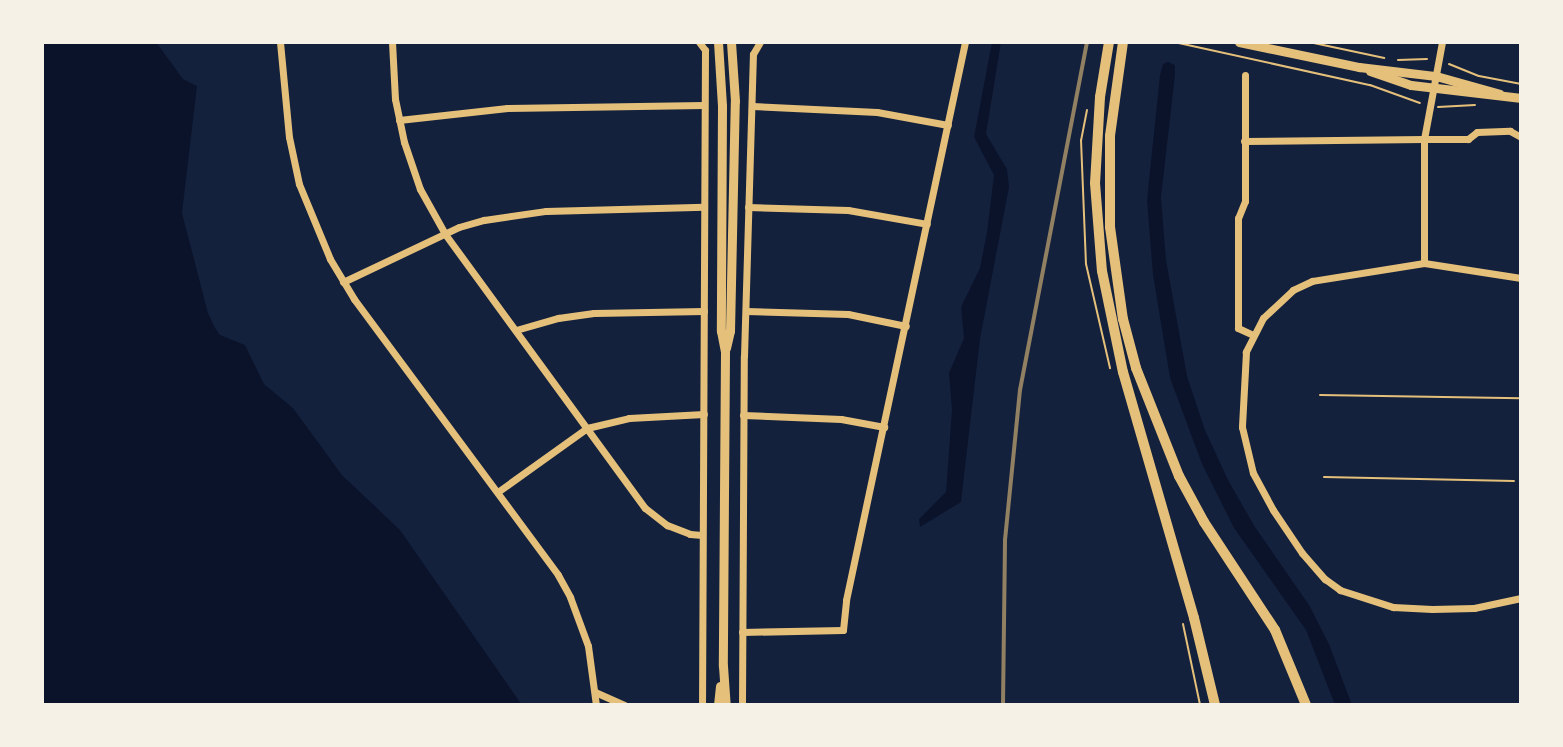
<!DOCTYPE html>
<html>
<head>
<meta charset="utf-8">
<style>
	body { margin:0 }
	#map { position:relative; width:1563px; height:747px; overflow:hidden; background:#14213d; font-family:"DejaVu Sans",sans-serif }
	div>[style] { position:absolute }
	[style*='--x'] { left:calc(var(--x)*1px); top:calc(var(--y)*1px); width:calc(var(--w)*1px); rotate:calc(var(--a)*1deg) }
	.water>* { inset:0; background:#0b132b }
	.path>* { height:2px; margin:-1px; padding:0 1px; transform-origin:1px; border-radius:1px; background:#e5c07b }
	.minor>* { height:7px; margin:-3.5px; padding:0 3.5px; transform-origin:3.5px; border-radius:3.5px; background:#e5c07b }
	.tertiary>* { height:9px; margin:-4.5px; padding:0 4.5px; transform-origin:4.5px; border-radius:4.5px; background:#e5c07b }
	.secondary>* { height:10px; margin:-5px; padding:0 5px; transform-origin:5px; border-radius:5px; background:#e5c07b }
	.rail>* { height:4px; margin:-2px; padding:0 2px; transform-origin:2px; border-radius:2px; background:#918062 }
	span { translate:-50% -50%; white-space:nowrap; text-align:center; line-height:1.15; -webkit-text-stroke:7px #f6f1e7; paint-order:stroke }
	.frame { position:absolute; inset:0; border:44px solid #f6f1e7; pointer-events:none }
</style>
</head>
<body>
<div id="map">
	<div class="water">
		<i style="clip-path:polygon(42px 42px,156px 42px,183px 79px,197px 86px,182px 213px,208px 313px,215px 328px,220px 335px,245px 345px,264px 384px,293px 408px,342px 475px,400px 530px,522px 705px,42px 705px)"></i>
		<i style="clip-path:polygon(992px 42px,1001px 42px,986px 134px,1007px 169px,1009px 187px,980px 339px,961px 502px,920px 527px,919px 519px,946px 492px,952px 410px,949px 373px,964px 338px,961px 307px,980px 268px,987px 232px,994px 175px,974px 137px)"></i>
		<i style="clip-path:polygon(1168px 62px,1175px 65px,1175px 75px,1161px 197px,1166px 260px,1187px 376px,1205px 430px,1228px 480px,1255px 527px,1309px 605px,1329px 644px,1352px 705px,1335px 705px,1306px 630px,1234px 528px,1202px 464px,1170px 378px,1153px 275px,1147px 200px,1160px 75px,1163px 64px)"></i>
	</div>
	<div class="path">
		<i style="--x:1174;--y:42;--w:201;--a:12.4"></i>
		<i style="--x:1370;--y:85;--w:53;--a:19.8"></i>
		<i style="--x:1309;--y:42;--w:77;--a:12"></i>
		<i style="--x:1398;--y:60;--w:29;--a:-2"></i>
		<i style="--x:1449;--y:64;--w:32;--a:22"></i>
		<i style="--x:1479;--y:76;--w:43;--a:10.8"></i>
		<i style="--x:1438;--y:107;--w:37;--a:-3"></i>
		<i style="--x:1087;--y:110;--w:31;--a:101"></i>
		<i style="--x:1081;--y:140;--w:124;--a:87.7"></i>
		<i style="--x:1086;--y:264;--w:107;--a:77"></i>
		<i style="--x:1320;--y:395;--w:201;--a:0.9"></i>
		<i style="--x:1324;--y:477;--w:190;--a:1.2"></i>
		<i style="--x:1183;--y:624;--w:83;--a:78.1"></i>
	</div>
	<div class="minor">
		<i style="--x:280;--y:42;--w:95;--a:84.6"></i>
		<i style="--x:289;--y:137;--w:48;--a:78"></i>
		<i style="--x:299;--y:184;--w:81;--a:67.5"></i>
		<i style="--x:330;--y:259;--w:47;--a:59"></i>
		<i style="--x:354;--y:299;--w:343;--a:53.5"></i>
		<i style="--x:558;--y:575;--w:25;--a:61"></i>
		<i style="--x:570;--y:597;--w:52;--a:69.8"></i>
		<i style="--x:588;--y:646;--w:60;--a:82.3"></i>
		<i style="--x:392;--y:42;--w:57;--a:87"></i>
		<i style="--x:395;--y:99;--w:44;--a:78.2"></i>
		<i style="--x:404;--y:142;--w:50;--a:71.2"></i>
		<i style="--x:420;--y:189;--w:51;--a:60.9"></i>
		<i style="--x:445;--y:234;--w:339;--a:53.9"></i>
		<i style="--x:645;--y:508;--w:28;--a:38"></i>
		<i style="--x:667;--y:525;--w:25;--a:21"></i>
		<i style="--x:690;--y:534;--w:12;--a:5"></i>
		<i style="--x:699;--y:42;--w:10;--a:53"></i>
		<i style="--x:705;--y:50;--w:655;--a:90.26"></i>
		<i style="--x:1442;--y:42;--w:99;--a:100.5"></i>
		<i style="--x:1424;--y:139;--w:44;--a:0"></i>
		<i style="--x:1468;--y:139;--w:11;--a:-38"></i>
		<i style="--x:1477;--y:132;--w:33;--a:-2"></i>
		<i style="--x:1510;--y:131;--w:13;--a:29"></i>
		<i style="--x:1245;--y:75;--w:126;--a:90"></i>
		<i style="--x:1245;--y:201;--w:18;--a:112"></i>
		<i style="--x:1238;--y:218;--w:110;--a:90"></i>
		<i style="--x:1238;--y:328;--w:17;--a:25"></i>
		<i style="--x:752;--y:106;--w:125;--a:2.7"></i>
		<i style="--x:877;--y:112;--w:72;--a:10.4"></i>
		<i style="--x:399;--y:120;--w:109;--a:-6.3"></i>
		<i style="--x:507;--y:108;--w:197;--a:-0.9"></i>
		<i style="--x:1244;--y:141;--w:180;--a:-0.6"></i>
		<i style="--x:1424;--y:139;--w:124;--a:90"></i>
		<i style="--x:748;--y:207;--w:100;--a:1.7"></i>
		<i style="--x:848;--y:210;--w:80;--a:10"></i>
		<i style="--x:1521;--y:278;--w:98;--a:-171.2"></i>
		<i style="--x:1424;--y:263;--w:113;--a:170.9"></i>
		<i style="--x:1312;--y:281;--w:21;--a:155"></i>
		<i style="--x:1293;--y:290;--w:41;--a:137"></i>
		<i style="--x:1263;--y:318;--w:38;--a:117"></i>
		<i style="--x:1246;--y:352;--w:75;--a:93.1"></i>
		<i style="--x:1242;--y:427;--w:47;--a:76.6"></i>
		<i style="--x:1253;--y:473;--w:42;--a:61.6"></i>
		<i style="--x:1273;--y:510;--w:52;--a:56"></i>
		<i style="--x:1302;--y:553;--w:35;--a:49"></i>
		<i style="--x:1325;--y:579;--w:19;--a:36"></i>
		<i style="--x:1340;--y:590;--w:56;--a:17.8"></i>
		<i style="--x:1393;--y:607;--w:39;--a:3"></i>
		<i style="--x:1432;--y:609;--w:42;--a:-1.4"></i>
		<i style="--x:1474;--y:608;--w:48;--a:-12"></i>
		<i style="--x:343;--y:282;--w:128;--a:-25.4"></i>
		<i style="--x:459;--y:227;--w:26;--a:-16"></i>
		<i style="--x:484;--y:220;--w:63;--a:-8.3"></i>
		<i style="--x:546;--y:211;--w:158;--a:-1.5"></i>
		<i style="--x:746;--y:311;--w:102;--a:1.7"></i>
		<i style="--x:848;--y:314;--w:59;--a:11.7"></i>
		<i style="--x:516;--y:330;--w:44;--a:-15.9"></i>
		<i style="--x:558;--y:318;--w:36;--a:-8"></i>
		<i style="--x:594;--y:313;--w:110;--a:-1"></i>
		<i style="--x:743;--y:415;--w:98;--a:2.3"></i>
		<i style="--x:841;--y:419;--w:44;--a:10.5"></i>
		<i style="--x:499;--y:491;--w:108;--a:-35.6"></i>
		<i style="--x:587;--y:428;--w:43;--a:-13.4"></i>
		<i style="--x:629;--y:418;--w:75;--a:-3.1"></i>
		<i style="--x:742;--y:632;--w:101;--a:-1.1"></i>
		<i style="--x:843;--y:630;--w:30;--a:-84"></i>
		<i style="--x:846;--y:600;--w:571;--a:-77.96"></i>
		<i style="--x:595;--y:692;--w:32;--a:24"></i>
		<i style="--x:742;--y:705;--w:349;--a:-89.7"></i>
		<i style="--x:744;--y:356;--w:302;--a:-88.3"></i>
		<i style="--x:753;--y:54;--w:14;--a:-60"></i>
	</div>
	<div class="tertiary">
		<i style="--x:718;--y:42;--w:64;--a:86.4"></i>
		<i style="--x:722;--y:106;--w:225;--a:90.3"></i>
		<i style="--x:721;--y:331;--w:21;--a:79"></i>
		<i style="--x:725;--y:352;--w:314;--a:90.4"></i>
		<i style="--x:723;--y:666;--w:39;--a:86"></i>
		<i style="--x:1239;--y:42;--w:123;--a:11.8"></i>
		<i style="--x:1359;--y:67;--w:78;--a:6.7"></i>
		<i style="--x:1436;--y:76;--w:66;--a:15.7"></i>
		<i style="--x:1370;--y:71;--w:43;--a:18.9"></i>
		<i style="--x:1411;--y:85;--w:111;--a:6.7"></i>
		<i style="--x:726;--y:348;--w:17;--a:-77"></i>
		<i style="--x:730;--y:331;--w:230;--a:-88.8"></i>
		<i style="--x:735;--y:101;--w:59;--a:-93.9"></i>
		<i style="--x:718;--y:705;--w:19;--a:-84"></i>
	</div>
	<div class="secondary">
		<i style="--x:1109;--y:42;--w:56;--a:99.3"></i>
		<i style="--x:1100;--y:97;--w:86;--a:93.3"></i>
		<i style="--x:1095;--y:183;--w:88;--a:85.5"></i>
		<i style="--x:1102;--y:271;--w:103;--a:78.3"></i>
		<i style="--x:1123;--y:372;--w:256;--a:73.9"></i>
		<i style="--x:1194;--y:618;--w:89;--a:76.4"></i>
		<i style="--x:1123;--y:42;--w:95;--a:97.9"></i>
		<i style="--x:1110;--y:136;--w:91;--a:90"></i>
		<i style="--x:1110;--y:227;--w:93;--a:82"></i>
		<i style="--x:1123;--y:319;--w:51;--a:75.1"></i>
		<i style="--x:1136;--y:368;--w:116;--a:68.3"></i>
		<i style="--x:1179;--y:476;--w:52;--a:61.5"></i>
		<i style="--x:1204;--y:522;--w:129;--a:56.7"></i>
		<i style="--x:1275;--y:630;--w:81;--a:67.5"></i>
	</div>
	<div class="rail">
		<i style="--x:1003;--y:705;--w:165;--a:-89.3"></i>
		<i style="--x:1005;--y:540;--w:151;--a:-84.3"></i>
		<i style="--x:1020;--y:390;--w:354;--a:-79.1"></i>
	</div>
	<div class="frame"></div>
</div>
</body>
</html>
